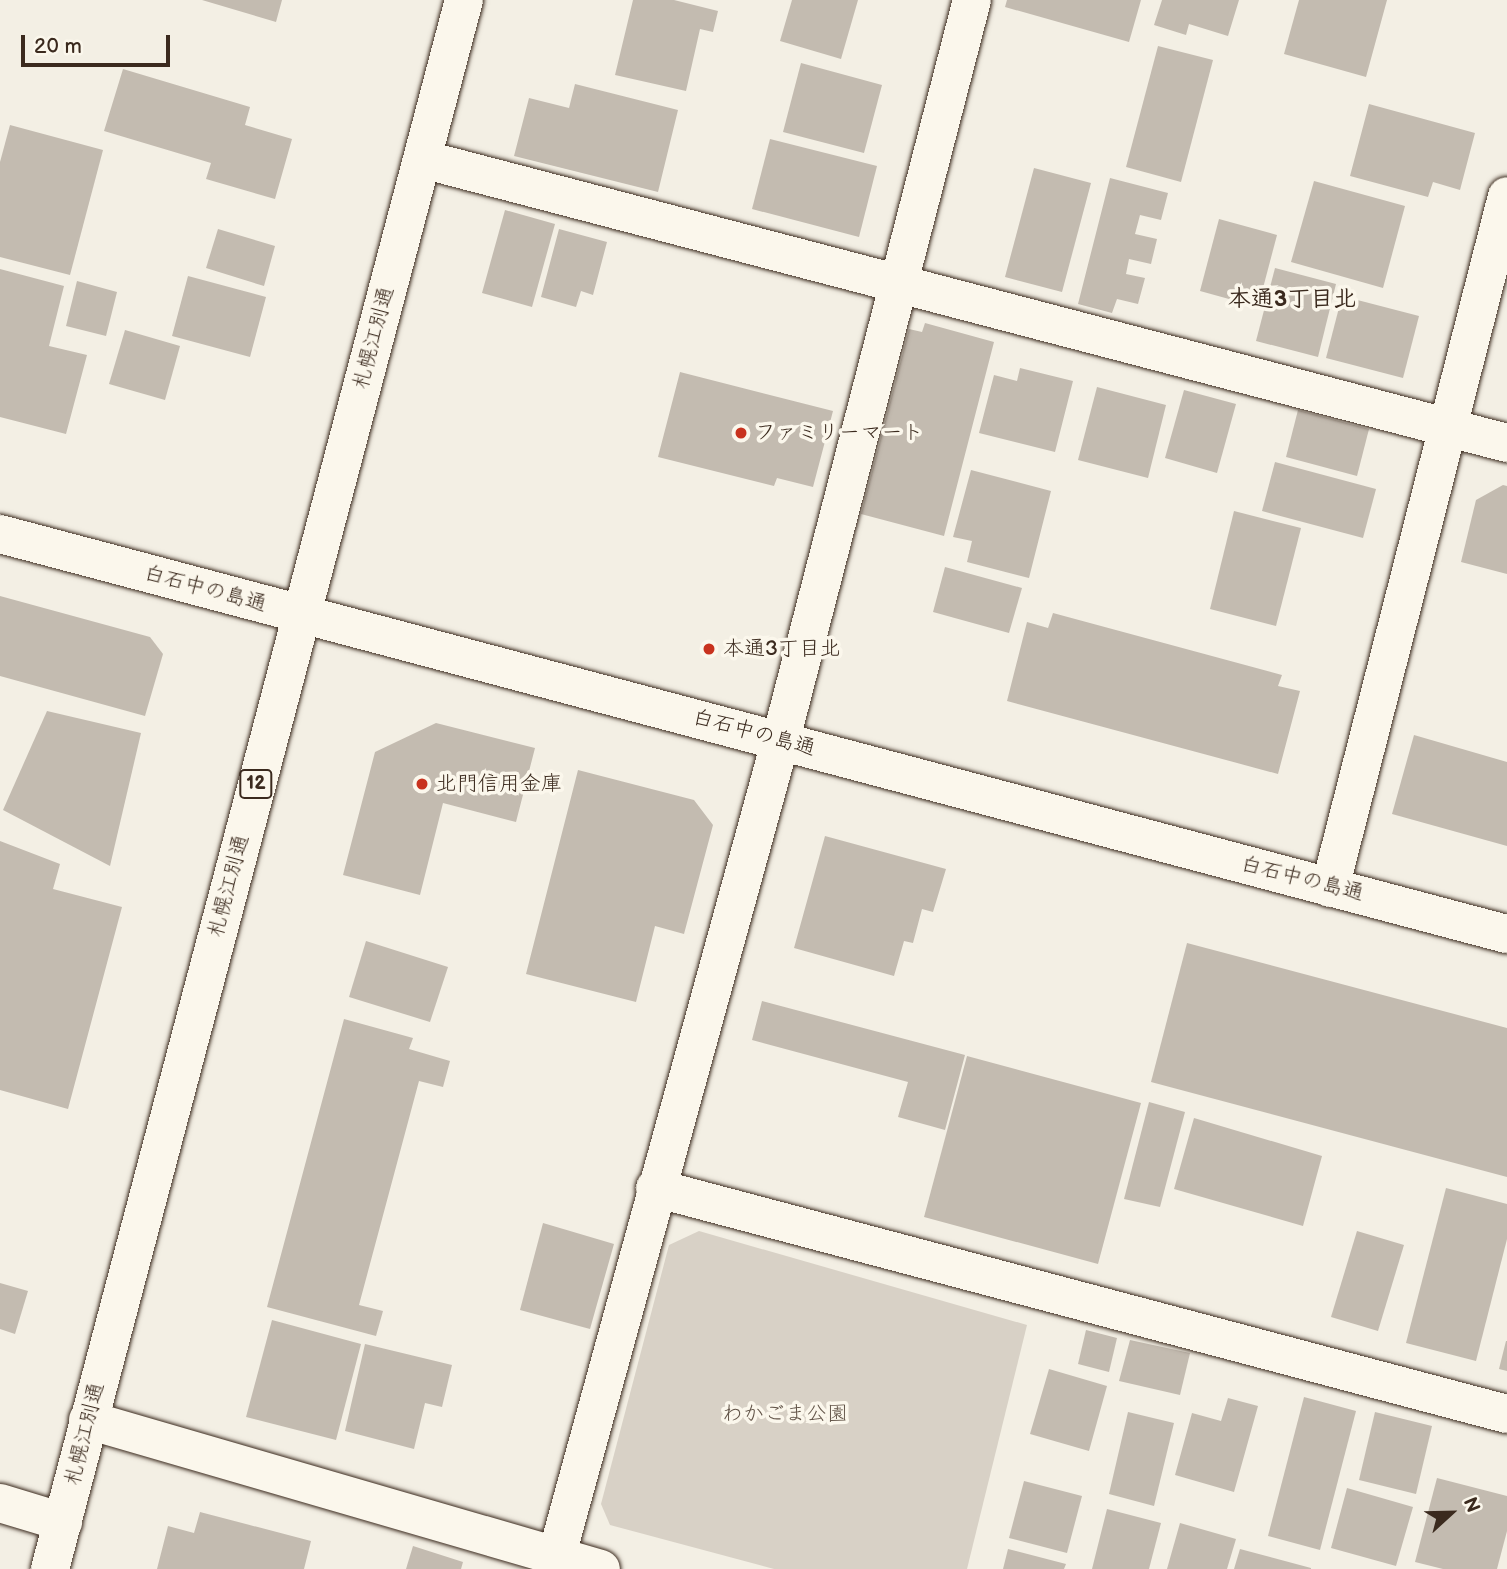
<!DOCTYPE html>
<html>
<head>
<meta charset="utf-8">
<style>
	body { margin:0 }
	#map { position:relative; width:1507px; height:1569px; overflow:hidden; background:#f3efe4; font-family:"Balsamiq Sans","Klee One",sans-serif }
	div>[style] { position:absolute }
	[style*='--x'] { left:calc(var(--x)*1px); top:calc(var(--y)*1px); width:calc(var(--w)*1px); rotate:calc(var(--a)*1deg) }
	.green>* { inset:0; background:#d8d1c6 }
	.building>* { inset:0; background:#c3bbb0 }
	.roads { filter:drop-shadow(0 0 2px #3b2a1e) drop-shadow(0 0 2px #3b2a1e) }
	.minor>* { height:38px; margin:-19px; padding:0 19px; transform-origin:19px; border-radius:19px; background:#fbf7ec }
	.tertiary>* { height:38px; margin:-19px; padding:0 19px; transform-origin:19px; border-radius:19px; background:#fbf7ec }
	.trunk>* { height:38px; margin:-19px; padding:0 19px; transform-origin:19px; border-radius:19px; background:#fbf7ec }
	.dots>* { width:19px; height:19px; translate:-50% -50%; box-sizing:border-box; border:4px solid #fbf7ec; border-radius:50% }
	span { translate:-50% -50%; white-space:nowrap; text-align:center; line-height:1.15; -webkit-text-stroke:7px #fbf7ec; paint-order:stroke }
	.shield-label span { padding:2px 5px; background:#fbf7ec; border:2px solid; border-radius:5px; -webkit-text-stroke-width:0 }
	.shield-label { font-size:19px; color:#3b2a1e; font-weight:700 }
	.street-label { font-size:21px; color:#3b2a1e }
	.poi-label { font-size:21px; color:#3b2a1e }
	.left { translate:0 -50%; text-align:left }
	.park-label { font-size:21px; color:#625448 }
	.neighbourhood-label { font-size:23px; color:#3b2a1e; font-weight:700 }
	.north { position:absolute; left:1416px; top:1478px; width:70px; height:70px; -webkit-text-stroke:5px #fbf7ec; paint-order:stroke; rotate:68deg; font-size:19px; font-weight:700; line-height:28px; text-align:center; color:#3b2a1e }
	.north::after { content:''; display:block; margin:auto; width:24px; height:32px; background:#3b2a1e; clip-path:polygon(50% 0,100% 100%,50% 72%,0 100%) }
	.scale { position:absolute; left:21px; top:35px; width:149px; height:32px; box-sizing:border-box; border:4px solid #3b2a1e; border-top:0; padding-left:9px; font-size:21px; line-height:24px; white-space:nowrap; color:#3b2a1e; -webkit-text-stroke:5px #fbf7ec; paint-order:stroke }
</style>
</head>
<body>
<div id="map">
	<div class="green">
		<i style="clip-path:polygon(699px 1231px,1027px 1325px,967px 1569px,774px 1569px,610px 1525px,601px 1504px,669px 1245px)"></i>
	</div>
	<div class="building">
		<i style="clip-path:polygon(202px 0,282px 0,276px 22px)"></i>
		<i style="clip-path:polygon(633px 0,674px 0,718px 11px,713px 32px,700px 29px,686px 91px,615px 75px)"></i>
		<i style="clip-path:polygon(792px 0,858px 0,841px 59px,780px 41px)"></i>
		<i style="clip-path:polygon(1007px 0,1141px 0,1129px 42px,1005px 7px)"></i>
		<i style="clip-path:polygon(1162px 0,1239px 0,1228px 36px,1189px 24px,1186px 35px,1154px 25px)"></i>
		<i style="clip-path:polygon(1299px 0,1387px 0,1366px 77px,1284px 54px)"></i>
		<i style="clip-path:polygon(1158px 46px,1213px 60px,1181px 182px,1126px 167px)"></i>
		<i style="clip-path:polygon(801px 63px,882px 85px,864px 153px,783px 132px)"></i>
		<i style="clip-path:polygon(123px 69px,250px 107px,245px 125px,292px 139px,275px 199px,206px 179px,211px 163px,104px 131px)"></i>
		<i style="clip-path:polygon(575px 84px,678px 110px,658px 192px,514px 156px,529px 98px,569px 108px)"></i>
		<i style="clip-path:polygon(1369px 104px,1475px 133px,1460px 190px,1433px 182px,1428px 197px,1350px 176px)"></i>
		<i style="clip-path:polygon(10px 125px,103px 150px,70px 275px,0 257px,0 162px)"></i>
		<i style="clip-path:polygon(770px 139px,877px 166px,859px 237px,752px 209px)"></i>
		<i style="clip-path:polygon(1034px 168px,1091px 183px,1062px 292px,1005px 277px)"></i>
		<i style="clip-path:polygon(1110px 178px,1168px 193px,1161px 220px,1140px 215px,1135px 234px,1157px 239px,1151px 264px,1129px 259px,1126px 274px,1145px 278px,1138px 304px,1117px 299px,1112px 313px,1078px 304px)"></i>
		<i style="clip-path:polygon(1314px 181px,1405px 206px,1383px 288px,1291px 262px)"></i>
		<i style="clip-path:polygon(505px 210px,555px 224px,532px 307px,482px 293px)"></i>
		<i style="clip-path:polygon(1219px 219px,1277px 235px,1258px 307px,1200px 291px)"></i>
		<i style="clip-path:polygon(218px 229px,275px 246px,264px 286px,206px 268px)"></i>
		<i style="clip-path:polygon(559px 229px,607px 242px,593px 295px,581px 291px,576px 307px,541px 297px)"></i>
		<i style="clip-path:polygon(1275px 268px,1336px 284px,1318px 357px,1256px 341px)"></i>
		<i style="clip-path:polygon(0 269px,64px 286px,49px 346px,87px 355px,66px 434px,0 417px)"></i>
		<i style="clip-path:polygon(188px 276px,266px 297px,250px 357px,172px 336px)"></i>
		<i style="clip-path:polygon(77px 281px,117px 292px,106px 336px,66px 326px)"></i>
		<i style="clip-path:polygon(1342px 296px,1419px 316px,1403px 378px,1326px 358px)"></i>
		<i style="clip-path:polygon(925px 323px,994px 342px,944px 536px,861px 514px,909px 329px,922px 332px)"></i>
		<i style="clip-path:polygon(125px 330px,180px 346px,165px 400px,109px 384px)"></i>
		<i style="clip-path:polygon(1020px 368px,1073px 381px,1055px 452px,979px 433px,994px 375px,1017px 381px)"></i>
		<i style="clip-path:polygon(680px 372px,833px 411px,813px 487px,777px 478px,774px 486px,658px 457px)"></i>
		<i style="clip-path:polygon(1097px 387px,1166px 405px,1148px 478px,1078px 460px)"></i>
		<i style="clip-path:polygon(1184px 390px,1236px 404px,1217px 473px,1165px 458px)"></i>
		<i style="clip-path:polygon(1298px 410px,1369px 429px,1357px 476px,1286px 457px)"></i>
		<i style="clip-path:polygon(1275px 462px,1376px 489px,1363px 538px,1262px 511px)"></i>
		<i style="clip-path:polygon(971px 470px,1051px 491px,1029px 578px,967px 562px,972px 541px,953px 537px)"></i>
		<i style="clip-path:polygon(1503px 485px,1507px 486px,1507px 574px,1461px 562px,1476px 500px)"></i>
		<i style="clip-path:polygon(1234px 511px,1301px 528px,1276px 626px,1210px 609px)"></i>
		<i style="clip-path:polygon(945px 567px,1022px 588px,1009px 633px,933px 612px)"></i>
		<i style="clip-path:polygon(0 596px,150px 637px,163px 654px,145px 716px,0 676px)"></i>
		<i style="clip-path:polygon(1053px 613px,1282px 675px,1278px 686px,1300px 691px,1278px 774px,1007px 701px,1027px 622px,1048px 628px)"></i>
		<i style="clip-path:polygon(47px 711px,141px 733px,110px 866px,3px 810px)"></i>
		<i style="clip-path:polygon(436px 723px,535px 748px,516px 822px,443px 803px,420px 895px,343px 875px,375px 752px)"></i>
		<i style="clip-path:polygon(1414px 735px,1507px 762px,1507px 846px,1392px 814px)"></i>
		<i style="clip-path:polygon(578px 770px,694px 800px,713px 825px,684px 934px,655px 926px,636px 1002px,526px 974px)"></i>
		<i style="clip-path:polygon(825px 836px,946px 869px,933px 912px,922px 909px,913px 943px,904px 941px,894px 976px,794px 948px)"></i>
		<i style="clip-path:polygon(0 841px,60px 864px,53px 889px,122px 907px,68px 1109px,0 1090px)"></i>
		<i style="clip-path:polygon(366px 941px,448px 967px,430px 1022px,349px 997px)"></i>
		<i style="clip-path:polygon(1187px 943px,1507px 1028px,1507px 1177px,1151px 1082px)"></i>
		<i style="clip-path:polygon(762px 1001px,965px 1055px,945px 1130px,898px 1117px,908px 1082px,752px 1040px)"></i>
		<i style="clip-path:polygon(344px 1019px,413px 1038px,409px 1049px,450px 1061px,443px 1087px,419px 1081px,359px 1305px,383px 1311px,376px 1336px,267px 1307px)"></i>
		<i style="clip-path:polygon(967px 1056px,1141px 1103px,1098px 1264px,924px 1217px)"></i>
		<i style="clip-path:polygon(1149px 1102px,1185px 1112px,1160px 1207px,1124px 1199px)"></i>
		<i style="clip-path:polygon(1194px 1118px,1322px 1156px,1303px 1226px,1174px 1189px)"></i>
		<i style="clip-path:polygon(1446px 1188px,1507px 1204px,1507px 1239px,1476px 1361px,1406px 1343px)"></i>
		<i style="clip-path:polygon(543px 1223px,614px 1244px,590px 1329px,520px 1310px)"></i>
		<i style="clip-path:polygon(1357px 1231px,1404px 1245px,1378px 1331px,1331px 1317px)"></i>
		<i style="clip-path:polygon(0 1283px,28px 1291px,15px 1334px,0 1329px)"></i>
		<i style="clip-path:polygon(272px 1320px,361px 1344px,336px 1440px,246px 1417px)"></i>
		<i style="clip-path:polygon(1086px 1330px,1117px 1338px,1109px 1372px,1078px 1364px)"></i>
		<i style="clip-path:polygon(1130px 1340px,1190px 1353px,1180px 1395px,1119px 1381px)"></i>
		<i style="clip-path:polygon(1506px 1341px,1507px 1341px,1507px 1371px,1499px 1369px)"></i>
		<i style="clip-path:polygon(365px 1344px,452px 1365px,442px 1407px,425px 1403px,414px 1449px,345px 1431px)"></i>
		<i style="clip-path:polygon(1049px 1369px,1107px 1386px,1089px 1451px,1030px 1434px)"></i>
		<i style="clip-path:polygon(1304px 1397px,1356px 1411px,1320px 1550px,1268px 1536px)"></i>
		<i style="clip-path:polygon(1228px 1398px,1258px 1406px,1234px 1492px,1175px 1475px,1192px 1413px,1221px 1421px)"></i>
		<i style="clip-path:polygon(1128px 1412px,1174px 1423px,1154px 1506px,1109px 1494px)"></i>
		<i style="clip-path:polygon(1375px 1412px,1432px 1426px,1416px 1494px,1359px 1480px)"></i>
		<i style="clip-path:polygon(1437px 1478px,1507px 1496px,1507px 1531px,1497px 1569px,1443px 1569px,1415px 1562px)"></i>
		<i style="clip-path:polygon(1024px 1481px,1082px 1496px,1067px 1553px,1009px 1538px)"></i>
		<i style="clip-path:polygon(1347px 1488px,1413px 1507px,1396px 1566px,1331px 1548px)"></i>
		<i style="clip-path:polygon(1107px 1509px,1161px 1523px,1149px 1569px,1092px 1569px)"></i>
		<i style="clip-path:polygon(200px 1512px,311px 1541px,304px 1569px,157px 1569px,168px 1526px,194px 1533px)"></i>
		<i style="clip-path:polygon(1180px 1523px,1236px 1539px,1227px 1569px,1167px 1569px)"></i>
		<i style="clip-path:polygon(413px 1546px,463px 1562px,461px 1569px,406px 1569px)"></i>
		<i style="clip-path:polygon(1008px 1549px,1066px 1564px,1064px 1569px,1003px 1569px)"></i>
		<i style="clip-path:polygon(1240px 1549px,1311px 1568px,1311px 1569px,1234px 1569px)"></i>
	</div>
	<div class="roads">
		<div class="minor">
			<i style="--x:422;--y:159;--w:1122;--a:14.67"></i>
			<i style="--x:1330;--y:888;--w:714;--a:-75.65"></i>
			<i style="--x:655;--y:1188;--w:881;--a:14.86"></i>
			<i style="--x:88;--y:1420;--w:534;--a:16.2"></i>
			<i style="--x:0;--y:1503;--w:66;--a:16.8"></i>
			<i style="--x:553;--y:1569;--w:861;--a:-74.64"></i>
			<i style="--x:781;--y:739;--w:763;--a:-75.51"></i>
		</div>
		<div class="tertiary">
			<i style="--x:0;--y:534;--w:1559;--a:14.87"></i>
		</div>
		<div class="trunk">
			<i style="--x:50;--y:1569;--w:1623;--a:-75.22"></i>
		</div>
	</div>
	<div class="dots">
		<i style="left:741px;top:433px;background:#c8321e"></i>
		<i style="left:709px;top:649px;background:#c8321e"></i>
		<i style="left:422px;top:784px;background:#c8321e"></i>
	</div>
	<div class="shield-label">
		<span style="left:256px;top:784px">12</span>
	</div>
	<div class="street-label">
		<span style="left:374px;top:338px;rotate:-75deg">札幌江別通</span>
		<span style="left:205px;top:589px;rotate:15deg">白石中の島通</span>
		<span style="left:754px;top:733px;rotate:15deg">白石中の島通</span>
		<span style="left:1302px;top:879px;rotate:14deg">白石中の島通</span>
		<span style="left:229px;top:886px;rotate:-75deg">札幌江別通</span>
		<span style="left:85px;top:1434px;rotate:-76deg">札幌江別通</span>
	</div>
	<div class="poi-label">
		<span class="left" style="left:755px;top:433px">ファミリーマート</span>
		<span class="left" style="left:723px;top:649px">本通3丁目北</span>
		<span class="left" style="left:436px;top:784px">北門信用金庫</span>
	</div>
	<div class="park-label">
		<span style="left:785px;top:1414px">わかごま公園</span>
	</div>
	<div class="neighbourhood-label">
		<span style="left:1292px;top:299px">本通3丁目北</span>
	</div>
	<div class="north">N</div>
	<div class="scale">20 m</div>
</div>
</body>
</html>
